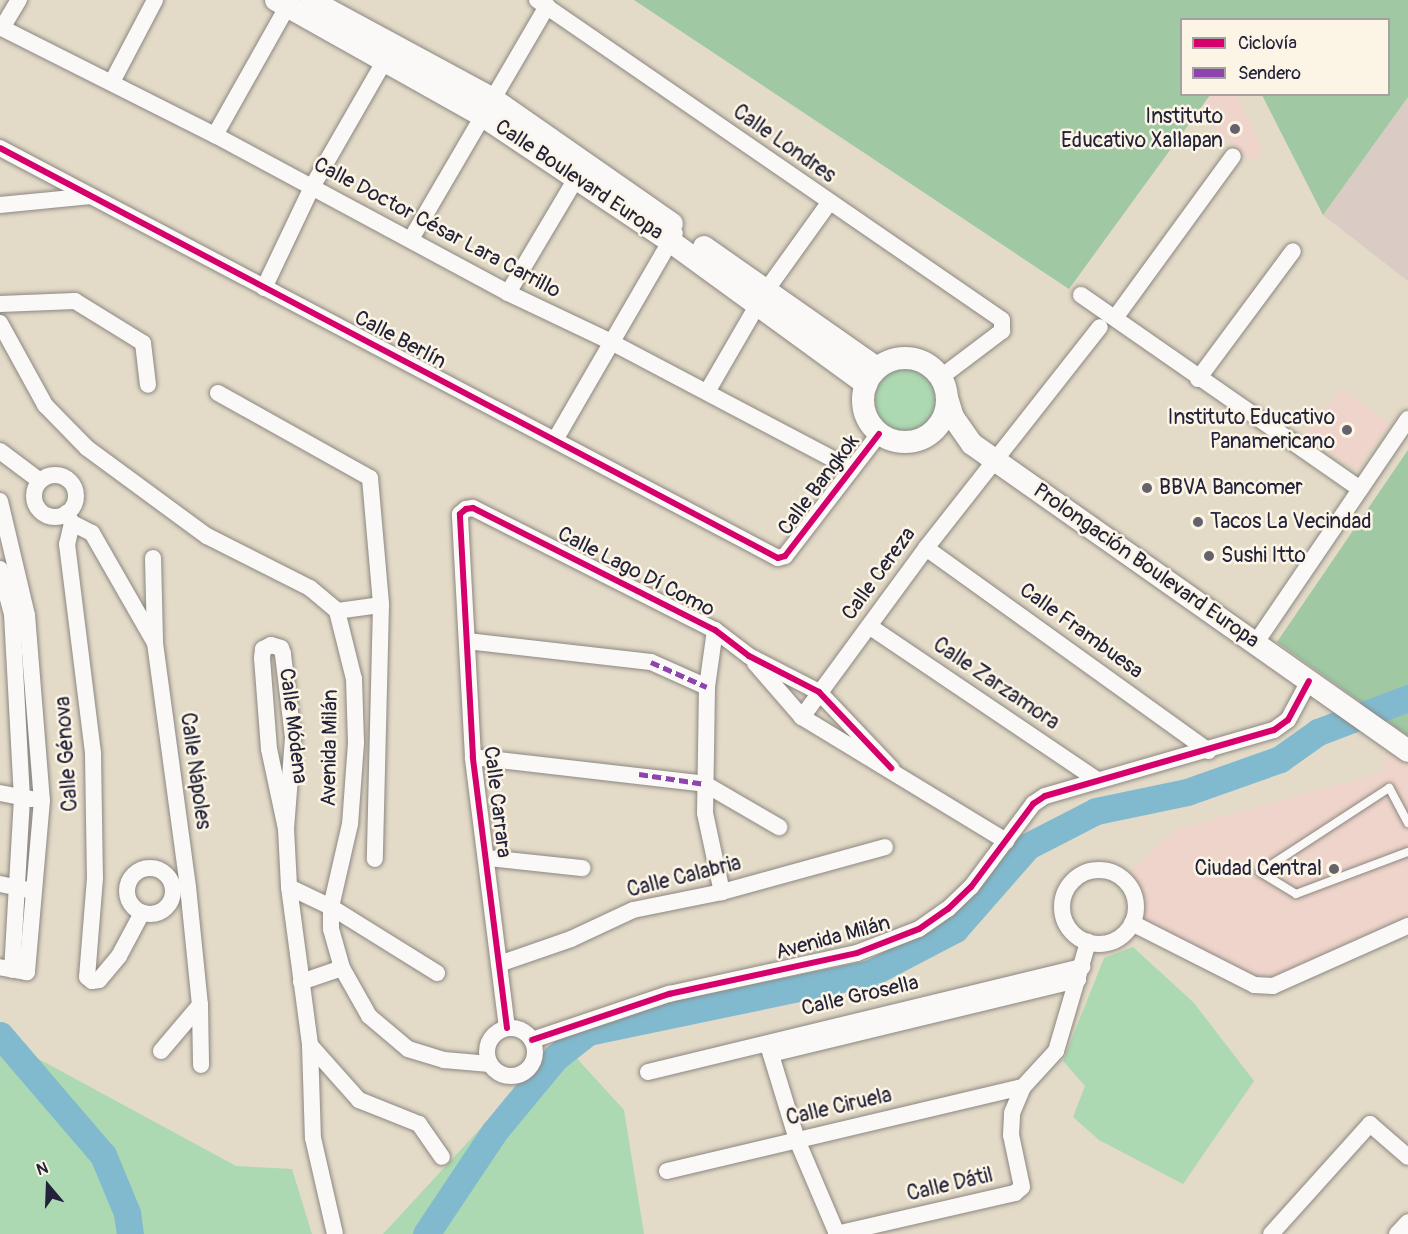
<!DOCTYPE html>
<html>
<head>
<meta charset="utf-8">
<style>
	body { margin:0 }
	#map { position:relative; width:1408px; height:1234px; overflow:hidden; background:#e3dac7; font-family:Pangolin,sans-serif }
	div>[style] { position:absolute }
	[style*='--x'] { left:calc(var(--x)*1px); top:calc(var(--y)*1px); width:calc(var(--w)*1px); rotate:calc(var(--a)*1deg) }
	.built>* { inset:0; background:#eed4ca }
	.industrial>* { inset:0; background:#dacbc5 }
	.green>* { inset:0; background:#acd9b1 }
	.round { border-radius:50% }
	.forest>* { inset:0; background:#9fc8a3 }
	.river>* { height:27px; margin:-13.5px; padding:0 13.5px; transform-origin:13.5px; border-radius:13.5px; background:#81bacf }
	.roads { filter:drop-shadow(0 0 2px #8c8782) drop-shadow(0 0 2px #8c8782) }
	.lane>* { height:8px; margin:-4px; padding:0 4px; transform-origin:4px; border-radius:4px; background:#fbf9f7 }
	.street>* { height:16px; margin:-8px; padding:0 8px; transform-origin:8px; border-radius:8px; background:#fbf9f7 }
	.street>.ring { margin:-8px; padding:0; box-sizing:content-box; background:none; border:16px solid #fbf9f7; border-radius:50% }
	.secondary>* { height:22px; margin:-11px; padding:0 11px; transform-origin:11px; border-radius:11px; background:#fbf9f7 }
	.secondary>.ring { margin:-11px; padding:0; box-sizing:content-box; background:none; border:22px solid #fbf9f7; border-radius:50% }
	.quiet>* { height:4.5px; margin-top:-2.25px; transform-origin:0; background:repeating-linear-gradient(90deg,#8e44ad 0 9px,transparent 0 13.5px) }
	.cycleway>* { height:6px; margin:-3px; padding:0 3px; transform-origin:3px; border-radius:3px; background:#d6006c }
	.dots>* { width:16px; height:16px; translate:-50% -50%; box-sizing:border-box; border:3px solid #fcf5e5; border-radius:50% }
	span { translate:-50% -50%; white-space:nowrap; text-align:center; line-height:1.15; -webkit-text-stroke:5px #fcf5e5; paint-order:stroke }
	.poi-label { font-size:21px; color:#22223b }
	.right { translate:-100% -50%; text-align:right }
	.left { translate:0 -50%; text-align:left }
	.street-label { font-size:21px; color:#22223b }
	.legend { position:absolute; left:1180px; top:18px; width:210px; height:78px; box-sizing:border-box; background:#fcf5e5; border:2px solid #a5a1a1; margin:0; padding:8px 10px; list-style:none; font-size:18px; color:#22223b }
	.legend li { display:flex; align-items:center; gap:12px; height:30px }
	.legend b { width:30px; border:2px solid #a5a1a1 }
	.north { position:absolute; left:18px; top:1156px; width:60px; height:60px; -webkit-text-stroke:4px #fcf5e5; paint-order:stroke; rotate:341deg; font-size:16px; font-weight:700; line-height:24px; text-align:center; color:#22223b }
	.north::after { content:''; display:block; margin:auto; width:21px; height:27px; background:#22223b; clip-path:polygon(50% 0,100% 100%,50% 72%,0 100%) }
</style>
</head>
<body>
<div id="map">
	<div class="built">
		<i style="clip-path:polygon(1202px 95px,1237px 95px,1263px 149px,1253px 161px,1191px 108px)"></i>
		<i style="clip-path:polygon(1342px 388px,1390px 424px,1356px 470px,1304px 436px)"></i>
		<i style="clip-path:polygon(1388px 751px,1408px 763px,1408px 917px,1268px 978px,1253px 976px,1140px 920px,1144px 909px,1136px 884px,1127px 875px,1176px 829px,1381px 773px)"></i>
	</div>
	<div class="industrial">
		<i style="clip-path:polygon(1408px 97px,1408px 281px,1323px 215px)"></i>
	</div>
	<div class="green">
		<i class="round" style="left:875px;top:367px;width:66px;height:66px"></i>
		<i style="clip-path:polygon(1133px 947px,1194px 1003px,1254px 1081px,1183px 1184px,1099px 1140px,1073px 1117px,1085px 1086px,1063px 1061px,1104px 958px)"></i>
		<i style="clip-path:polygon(0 1038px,236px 1166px,292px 1169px,312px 1234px,0 1234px)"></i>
		<i style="clip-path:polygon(561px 1041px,624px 1110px,644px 1234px,383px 1234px)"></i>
	</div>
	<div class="forest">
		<i style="clip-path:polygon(634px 0,1408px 0,1408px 97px,1323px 215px,1262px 95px,1388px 94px,1388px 20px,1182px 20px,1182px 94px,1210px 95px,1069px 289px)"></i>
		<i style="clip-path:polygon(1408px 450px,1408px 736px,1277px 642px)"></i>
	</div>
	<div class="river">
		<i style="--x:0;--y:1035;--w:158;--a:49.4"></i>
		<i style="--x:103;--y:1155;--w:63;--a:67.5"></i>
		<i style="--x:127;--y:1213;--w:21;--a:82"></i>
		<i style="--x:426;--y:1234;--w:123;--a:-56.3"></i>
		<i style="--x:494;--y:1132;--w:97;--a:-50.4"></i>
		<i style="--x:556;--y:1057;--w:41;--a:-38"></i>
		<i style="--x:588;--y:1032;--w:289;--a:-11.8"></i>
		<i style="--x:871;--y:973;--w:95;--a:-27.6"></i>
		<i style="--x:955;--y:929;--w:111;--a:-48.7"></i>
		<i style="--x:1028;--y:846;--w:76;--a:-27.2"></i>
		<i style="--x:1096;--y:811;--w:93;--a:-11.8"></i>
		<i style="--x:1187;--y:792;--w:99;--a:-19.5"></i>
		<i style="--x:1280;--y:759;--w:47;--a:-35.4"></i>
		<i style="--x:1318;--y:732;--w:96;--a:-20.7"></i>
	</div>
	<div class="roads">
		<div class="lane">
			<i style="--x:1408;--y:823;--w:40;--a:-118"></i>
			<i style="--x:1389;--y:788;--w:154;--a:146.9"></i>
			<i style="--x:1260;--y:872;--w:42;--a:31.4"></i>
			<i style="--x:1296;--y:894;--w:120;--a:-20.6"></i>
		</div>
		<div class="street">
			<i style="--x:537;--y:0;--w:564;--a:34.53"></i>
			<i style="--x:1002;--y:320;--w:11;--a:90"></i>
			<i style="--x:1002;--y:331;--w:76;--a:143"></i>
			<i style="--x:0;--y:27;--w:241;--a:26.7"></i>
			<i style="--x:215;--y:135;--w:333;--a:28.3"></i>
			<i style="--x:508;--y:293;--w:114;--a:25.4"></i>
			<i style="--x:611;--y:342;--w:272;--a:27.8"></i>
			<i style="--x:2;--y:28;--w:33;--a:-59"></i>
			<i style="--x:112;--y:82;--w:93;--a:-62.3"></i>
			<i style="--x:215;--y:135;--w:155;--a:-60.6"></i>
			<i style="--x:0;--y:148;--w:879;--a:27.79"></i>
			<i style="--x:778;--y:558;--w:7;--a:-16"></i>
			<i style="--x:785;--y:556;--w:154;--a:-52.4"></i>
			<i style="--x:0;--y:205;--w:91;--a:-5.6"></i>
			<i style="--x:411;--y:239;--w:270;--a:-59.7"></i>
			<i style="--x:264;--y:288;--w:112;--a:-64.6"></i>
			<i style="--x:312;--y:187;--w:155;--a:-60.1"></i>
			<i style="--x:508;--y:293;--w:143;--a:-59.3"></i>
			<i style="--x:1081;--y:295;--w:340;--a:34.8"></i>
			<i style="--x:0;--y:304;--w:75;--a:-2.3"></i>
			<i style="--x:75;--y:301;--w:80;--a:31.7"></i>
			<i style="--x:143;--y:343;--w:42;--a:83.2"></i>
			<i style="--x:1115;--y:318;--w:200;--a:-53.9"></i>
			<i style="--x:0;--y:323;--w:94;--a:61.2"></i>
			<i style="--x:45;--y:405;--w:60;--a:45.7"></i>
			<i style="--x:87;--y:448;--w:149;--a:36.3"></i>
			<i style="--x:207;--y:536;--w:115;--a:26.8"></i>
			<i style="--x:310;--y:588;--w:35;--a:40"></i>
			<i style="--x:337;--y:611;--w:70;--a:76"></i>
			<i style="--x:354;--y:679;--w:64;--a:88.2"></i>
			<i style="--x:356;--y:743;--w:81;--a:94.2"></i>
			<i style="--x:350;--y:824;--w:85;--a:102.9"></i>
			<i style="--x:331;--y:907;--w:22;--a:90"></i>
			<i style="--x:331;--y:929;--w:41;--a:74.2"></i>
			<i style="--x:342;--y:968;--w:55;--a:60.6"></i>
			<i style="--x:369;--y:1016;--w:51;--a:40.2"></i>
			<i style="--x:408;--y:1049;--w:38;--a:17"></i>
			<i style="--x:444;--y:1060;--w:46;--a:5"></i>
			<i style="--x:1198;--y:379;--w:159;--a:-53.4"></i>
			<i style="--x:707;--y:392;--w:116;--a:-59.9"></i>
			<i style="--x:765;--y:292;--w:110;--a:-54.3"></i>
			<i style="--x:218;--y:393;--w:174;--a:29.2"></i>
			<i style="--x:370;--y:478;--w:127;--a:85"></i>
			<i style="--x:381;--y:605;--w:254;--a:91.4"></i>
			<i style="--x:555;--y:440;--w:239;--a:-59.9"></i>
			<i style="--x:0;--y:451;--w:50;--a:36.9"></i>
			<i class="ring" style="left:34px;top:475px;width:26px;height:26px"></i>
			<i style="--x:0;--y:501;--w:117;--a:76.7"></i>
			<i style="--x:27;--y:615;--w:186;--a:85.4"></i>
			<i style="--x:42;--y:800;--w:173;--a:95"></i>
			<i style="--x:27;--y:972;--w:27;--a:-170"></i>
			<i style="--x:66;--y:513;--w:12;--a:59"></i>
			<i style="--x:72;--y:523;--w:22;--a:27"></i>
			<i style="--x:92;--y:533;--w:127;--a:60.2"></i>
			<i style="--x:155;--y:643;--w:246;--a:82.3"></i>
			<i style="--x:188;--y:887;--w:119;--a:84.2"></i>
			<i style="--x:200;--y:1005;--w:60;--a:89"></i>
			<i style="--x:72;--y:523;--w:22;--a:103"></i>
			<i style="--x:67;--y:544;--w:212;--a:82.9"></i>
			<i style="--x:93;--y:754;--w:124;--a:89.1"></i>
			<i style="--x:95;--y:878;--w:99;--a:94.6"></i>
			<i style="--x:87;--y:977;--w:6;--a:39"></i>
			<i style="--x:92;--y:981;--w:7;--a:-8"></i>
			<i style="--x:99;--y:980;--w:31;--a:-50"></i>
			<i style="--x:119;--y:956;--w:49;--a:-61.9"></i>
			<i style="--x:926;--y:548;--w:348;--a:35.7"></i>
			<i style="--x:153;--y:558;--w:83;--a:88.6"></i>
			<i style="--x:0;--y:569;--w:47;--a:75.1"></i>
			<i style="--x:12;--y:614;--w:184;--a:86.9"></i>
			<i style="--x:22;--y:798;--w:172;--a:93.3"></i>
			<i style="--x:337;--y:611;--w:44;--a:-7.8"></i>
			<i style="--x:869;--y:626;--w:275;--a:34"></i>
			<i style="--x:715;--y:630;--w:58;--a:98"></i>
			<i style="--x:707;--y:687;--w:126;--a:90.9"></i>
			<i style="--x:705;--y:813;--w:81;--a:77.9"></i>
			<i style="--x:467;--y:641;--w:185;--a:6.5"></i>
			<i style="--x:651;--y:662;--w:61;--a:24.1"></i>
			<i style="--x:1255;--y:644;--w:272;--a:-55.8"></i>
			<i style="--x:755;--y:663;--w:72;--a:49"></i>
			<i style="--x:802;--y:717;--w:239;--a:31.3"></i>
			<i style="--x:802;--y:717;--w:210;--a:-53.7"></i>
			<i style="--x:926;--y:548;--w:281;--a:-51.8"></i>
			<i style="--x:473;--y:757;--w:234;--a:6.6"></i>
			<i style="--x:705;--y:784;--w:86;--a:30.2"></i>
			<i style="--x:0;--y:793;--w:32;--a:11"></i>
			<i style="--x:286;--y:829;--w:92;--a:-85.6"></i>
			<i style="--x:293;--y:737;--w:84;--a:-96.9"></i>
			<i style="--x:283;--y:654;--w:6;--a:-108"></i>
			<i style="--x:281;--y:648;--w:10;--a:-163"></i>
			<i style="--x:271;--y:645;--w:9;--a:153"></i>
			<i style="--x:263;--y:649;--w:9;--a:96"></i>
			<i style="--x:262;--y:658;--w:91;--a:85.6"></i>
			<i style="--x:269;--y:749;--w:82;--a:78"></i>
			<i style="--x:286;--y:829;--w:58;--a:87"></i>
			<i style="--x:289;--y:887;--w:159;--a:82.4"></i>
			<i style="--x:310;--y:1045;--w:93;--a:88.2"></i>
			<i style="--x:313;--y:1138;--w:98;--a:77.1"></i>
			<i style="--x:488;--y:858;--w:95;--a:6.1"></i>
			<i class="ring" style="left:127px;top:868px;width:30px;height:30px"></i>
			<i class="ring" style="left:1062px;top:870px;width:58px;height:58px"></i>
			<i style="--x:0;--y:884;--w:29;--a:12"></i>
			<i style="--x:289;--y:887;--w:47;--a:25.5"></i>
			<i style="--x:331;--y:907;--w:125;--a:31.9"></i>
			<i style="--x:1132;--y:923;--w:137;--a:26.9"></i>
			<i style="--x:1254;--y:985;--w:19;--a:3"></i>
			<i style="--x:1273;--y:986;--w:148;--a:-24"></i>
			<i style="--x:499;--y:964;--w:76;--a:-19.1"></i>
			<i style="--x:571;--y:939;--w:68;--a:-25.1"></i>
			<i style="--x:633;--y:910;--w:91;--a:-11.4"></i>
			<i style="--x:722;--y:892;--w:169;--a:-15.4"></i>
			<i style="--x:301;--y:982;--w:43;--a:-18.9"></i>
			<i style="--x:507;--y:1028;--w:273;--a:-97.2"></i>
			<i style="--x:473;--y:757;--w:243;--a:-93.1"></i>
			<i style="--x:460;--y:514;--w:8;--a:-40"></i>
			<i style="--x:466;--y:509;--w:7;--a:-8"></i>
			<i style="--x:473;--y:508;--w:271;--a:26.8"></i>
			<i style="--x:715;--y:630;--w:43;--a:37.4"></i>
			<i style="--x:749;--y:656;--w:79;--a:27.2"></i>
			<i style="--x:819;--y:692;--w:105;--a:46.5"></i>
			<i class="ring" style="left:487px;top:1028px;width:32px;height:32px"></i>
			<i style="--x:532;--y:1040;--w:145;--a:-18.6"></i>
			<i style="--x:669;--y:994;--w:192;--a:-12.3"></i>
			<i style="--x:857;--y:953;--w:66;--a:-21.2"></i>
			<i style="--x:919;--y:929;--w:35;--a:-35"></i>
			<i style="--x:948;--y:909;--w:32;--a:-44"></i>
			<i style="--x:971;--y:887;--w:104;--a:-53.2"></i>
			<i style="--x:1033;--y:804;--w:14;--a:-34"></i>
			<i style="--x:1045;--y:796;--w:238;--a:-16.1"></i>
			<i style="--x:1274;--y:730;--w:17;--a:-36"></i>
			<i style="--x:1288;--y:720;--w:44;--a:-61.7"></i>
			<i style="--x:310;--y:1045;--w:74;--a:48.3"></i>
			<i style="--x:359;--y:1100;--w:65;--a:21.8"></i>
			<i style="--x:419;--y:1124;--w:40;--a:55.1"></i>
			<i style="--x:768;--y:1045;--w:99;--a:73"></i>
			<i style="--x:797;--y:1140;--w:102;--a:66.9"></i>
			<i style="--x:161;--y:1051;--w:60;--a:-49.7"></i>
			<i style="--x:771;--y:1054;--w:316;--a:-13.6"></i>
			<i style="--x:648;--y:1072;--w:447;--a:-13.6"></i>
			<i style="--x:667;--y:1171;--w:366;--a:-13.3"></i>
			<i style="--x:836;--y:1234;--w:184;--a:-12.9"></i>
			<i style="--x:1015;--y:1193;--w:9;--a:-41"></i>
			<i style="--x:1022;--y:1187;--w:53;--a:-101.9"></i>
			<i style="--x:1011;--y:1135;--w:22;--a:-87"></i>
			<i style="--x:1012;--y:1113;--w:28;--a:-67"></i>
			<i style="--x:1023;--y:1087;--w:49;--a:-47.5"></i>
			<i style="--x:1056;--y:1051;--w:114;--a:-73.6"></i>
			<i style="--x:1271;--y:1234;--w:148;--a:-48"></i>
			<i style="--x:1370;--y:1124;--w:50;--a:41"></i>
			<i style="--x:1397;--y:1234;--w:16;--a:-47"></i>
		</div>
		<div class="secondary">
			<i style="--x:276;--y:0;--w:237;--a:29.3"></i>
			<i style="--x:483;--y:116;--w:225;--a:33.8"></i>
			<i style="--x:670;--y:241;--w:243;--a:36.1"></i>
			<i style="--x:310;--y:0;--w:208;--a:28.4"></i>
			<i style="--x:493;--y:99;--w:218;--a:34.9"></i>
			<i style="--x:704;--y:247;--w:211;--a:35"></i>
			<i class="ring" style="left:863px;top:358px;width:62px;height:62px"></i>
			<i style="--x:948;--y:401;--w:17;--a:73"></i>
			<i style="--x:953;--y:417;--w:33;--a:55"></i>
			<i style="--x:972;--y:444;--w:533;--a:35.15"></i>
		</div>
	</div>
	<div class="quiet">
		<i style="--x:651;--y:662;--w:61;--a:24.1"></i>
		<i style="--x:639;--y:774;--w:67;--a:8.6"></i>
	</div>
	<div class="cycleway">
		<i style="--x:0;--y:148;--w:879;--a:27.79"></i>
		<i style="--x:778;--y:558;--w:7;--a:-16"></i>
		<i style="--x:785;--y:556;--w:154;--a:-52.4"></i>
		<i style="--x:507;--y:1028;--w:273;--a:-97.2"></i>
		<i style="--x:473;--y:757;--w:243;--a:-93.1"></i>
		<i style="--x:460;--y:514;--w:8;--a:-40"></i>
		<i style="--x:466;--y:509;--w:7;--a:-8"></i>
		<i style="--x:473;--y:508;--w:271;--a:26.8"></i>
		<i style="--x:715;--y:630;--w:43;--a:37.4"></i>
		<i style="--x:749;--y:656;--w:79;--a:27.2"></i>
		<i style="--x:819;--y:692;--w:105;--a:46.5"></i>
		<i style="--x:532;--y:1040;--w:145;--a:-18.6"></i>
		<i style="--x:669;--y:994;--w:192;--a:-12.3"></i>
		<i style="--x:857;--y:953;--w:66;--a:-21.2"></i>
		<i style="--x:919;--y:929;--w:35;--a:-35"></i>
		<i style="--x:948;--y:909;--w:32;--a:-44"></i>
		<i style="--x:971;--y:887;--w:104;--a:-53.2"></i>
		<i style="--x:1033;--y:804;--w:14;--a:-34"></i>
		<i style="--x:1045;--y:796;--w:238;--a:-16.1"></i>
		<i style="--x:1274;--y:730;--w:17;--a:-36"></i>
		<i style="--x:1288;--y:720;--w:44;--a:-61.7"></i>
	</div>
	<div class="dots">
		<i style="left:1235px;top:129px;background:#66626c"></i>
		<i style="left:1347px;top:430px;background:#66626c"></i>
		<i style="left:1147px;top:488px;background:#66626c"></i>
		<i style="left:1198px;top:522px;background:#66626c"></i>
		<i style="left:1209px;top:556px;background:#66626c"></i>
		<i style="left:1334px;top:869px;background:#66626c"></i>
	</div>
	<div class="poi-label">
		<span class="right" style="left:1223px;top:129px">Instituto<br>Educativo Xallapan</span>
		<span class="right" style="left:1335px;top:430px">Instituto Educativo<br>Panamericano</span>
		<span class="left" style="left:1159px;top:488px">BBVA Bancomer</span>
		<span class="left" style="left:1210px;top:522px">Tacos La Vecindad</span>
		<span class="left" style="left:1221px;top:556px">Sushi Itto</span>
		<span class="right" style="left:1322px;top:869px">Ciudad Central</span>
	</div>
	<div class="street-label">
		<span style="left:784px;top:144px;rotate:35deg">Calle Londres</span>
		<span style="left:579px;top:180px;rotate:34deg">Calle Boulevard Europa</span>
		<span style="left:437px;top:228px;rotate:28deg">Calle Doctor César Lara Carrillo</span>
		<span style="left:400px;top:340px;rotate:28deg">Calle Berlín</span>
		<span style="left:819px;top:485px;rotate:-53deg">Calle Bangkok</span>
		<span style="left:1146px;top:566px;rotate:35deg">Prolongación Boulevard Europa</span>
		<span style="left:636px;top:572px;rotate:27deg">Calle Lago Dí Como</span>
		<span style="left:879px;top:574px;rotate:-54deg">Calle Cereza</span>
		<span style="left:1081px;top:631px;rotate:36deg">Calle Frambuesa</span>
		<span style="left:996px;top:684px;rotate:34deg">Calle Zarzamora</span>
		<span style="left:293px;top:726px;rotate:83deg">Calle Módena</span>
		<span style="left:330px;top:748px;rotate:-89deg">Avenida Milán</span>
		<span style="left:67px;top:754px;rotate:-94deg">Calle Génova</span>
		<span style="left:195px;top:771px;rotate:82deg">Calle Nápoles</span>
		<span style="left:497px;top:802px;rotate:83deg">Calle Carrara</span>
		<span style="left:684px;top:877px;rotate:-14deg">Calle Calabria</span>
		<span style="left:833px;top:938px;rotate:-15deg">Avenida Milán</span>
		<span style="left:860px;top:996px;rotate:-13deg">Calle Grosella</span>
		<span style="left:839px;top:1107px;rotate:-13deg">Calle Ciruela</span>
		<span style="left:950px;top:1185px;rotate:-13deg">Calle Dátil</span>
	</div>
	<ul class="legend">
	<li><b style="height:8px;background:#d6006c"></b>Ciclovía</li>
	<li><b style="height:8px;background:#8e44ad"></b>Sendero</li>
	</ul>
	<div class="north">N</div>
</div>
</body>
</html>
